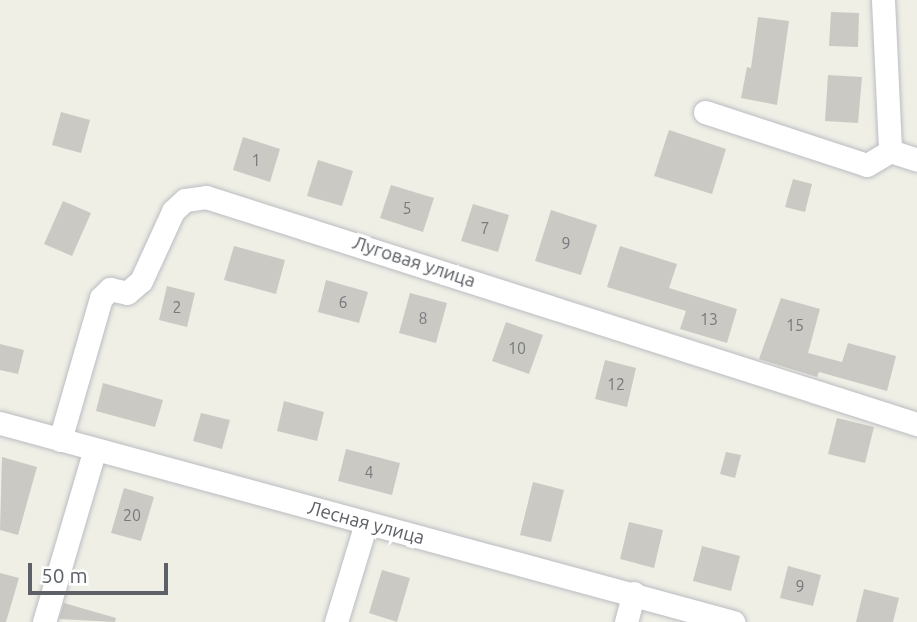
<!DOCTYPE html>
<html>
<head>
<meta charset="utf-8">
<style>
	body { margin:0 }
	#map { position:relative; width:917px; height:622px; overflow:hidden; background:#efefe6; font-family:Ubuntu,sans-serif }
	div>[style] { position:absolute }
	[style*='--x'] { left:calc(var(--x)*1px); top:calc(var(--y)*1px); width:calc(var(--w)*1px); rotate:calc(var(--a)*1deg) }
	.building>* { inset:0; background:#cac9c3 }
	.roads { filter:drop-shadow(0 0 2px #babcc1) drop-shadow(0 0 2px #babcc1) }
	.minor>* { height:23px; margin:-11.5px; padding:0 11.5px; transform-origin:11.5px; border-radius:11.5px; background:#fff }
	span { translate:-50% -50%; white-space:nowrap; text-align:center; line-height:1.15; -webkit-text-stroke:7px #fff; paint-order:stroke }
	.number-label { font-size:16px; color:#787a7d }
	.number-label span { -webkit-text-stroke-width:0 }
	.street-label { font-size:19px; color:#5d6066 }
	.scale { position:absolute; left:28px; top:563px; width:140px; height:32px; box-sizing:border-box; border:4px solid #5d6066; border-top:0; padding-left:9px; font-size:21px; line-height:24px; white-space:nowrap; color:#5d6066; -webkit-text-stroke:5px #fff; paint-order:stroke }
</style>
</head>
<body>
<div id="map">
	<div class="building">
		<i style="clip-path:polygon(831px 12px,859px 13px,858px 47px,829px 46px)"></i>
		<i style="clip-path:polygon(758px 17px,789px 21px,777px 105px,741px 98px,747px 67px,751px 68px)"></i>
		<i style="clip-path:polygon(828px 75px,862px 77px,858px 123px,825px 121px)"></i>
		<i style="clip-path:polygon(61px 112px,90px 120px,81px 153px,52px 145px)"></i>
		<i style="clip-path:polygon(669px 130px,726px 149px,712px 194px,654px 176px)"></i>
		<i style="clip-path:polygon(243px 137px,280px 149px,270px 182px,233px 170px)"></i>
		<i style="clip-path:polygon(318px 160px,353px 171px,342px 206px,307px 196px)"></i>
		<i style="clip-path:polygon(793px 179px,812px 184px,805px 212px,785px 207px)"></i>
		<i style="clip-path:polygon(391px 185px,434px 198px,423px 232px,380px 218px)"></i>
		<i style="clip-path:polygon(63px 201px,91px 213px,72px 256px,44px 244px)"></i>
		<i style="clip-path:polygon(473px 204px,509px 215px,498px 252px,461px 241px)"></i>
		<i style="clip-path:polygon(551px 210px,597px 225px,581px 275px,535px 261px)"></i>
		<i style="clip-path:polygon(234px 246px,285px 260px,276px 294px,224px 280px)"></i>
		<i style="clip-path:polygon(620px 246px,677px 264px,669px 288px,737px 309px,727px 343px,680px 329px,686px 311px,607px 287px)"></i>
		<i style="clip-path:polygon(326px 280px,368px 292px,359px 323px,318px 312px)"></i>
		<i style="clip-path:polygon(167px 286px,195px 293px,187px 327px,159px 320px)"></i>
		<i style="clip-path:polygon(410px 293px,447px 303px,436px 343px,399px 333px)"></i>
		<i style="clip-path:polygon(781px 298px,820px 309px,808px 353px,842px 362px,848px 343px,896px 356px,887px 391px,819px 372px,817px 377px,759px 359px)"></i>
		<i style="clip-path:polygon(506px 322px,543px 335px,529px 374px,492px 361px)"></i>
		<i style="clip-path:polygon(0 344px,24px 350px,18px 374px,0 370px)"></i>
		<i style="clip-path:polygon(605px 360px,636px 368px,627px 407px,595px 399px)"></i>
		<i style="clip-path:polygon(103px 383px,163px 400px,155px 427px,96px 411px)"></i>
		<i style="clip-path:polygon(284px 401px,324px 412px,317px 441px,277px 431px)"></i>
		<i style="clip-path:polygon(201px 413px,230px 420px,222px 449px,193px 441px)"></i>
		<i style="clip-path:polygon(837px 418px,874px 427px,865px 463px,828px 454px)"></i>
		<i style="clip-path:polygon(346px 449px,400px 463px,392px 495px,338px 481px)"></i>
		<i style="clip-path:polygon(726px 452px,741px 455px,735px 478px,720px 474px)"></i>
		<i style="clip-path:polygon(2px 457px,37px 467px,18px 535px,0 530px)"></i>
		<i style="clip-path:polygon(533px 482px,564px 490px,551px 542px,520px 535px)"></i>
		<i style="clip-path:polygon(124px 488px,154px 497px,141px 541px,111px 533px)"></i>
		<i style="clip-path:polygon(629px 522px,663px 530px,654px 568px,620px 559px)"></i>
		<i style="clip-path:polygon(702px 546px,740px 556px,731px 591px,693px 581px)"></i>
		<i style="clip-path:polygon(788px 566px,821px 575px,813px 606px,780px 598px)"></i>
		<i style="clip-path:polygon(382px 570px,410px 578px,397px 622px,369px 613px)"></i>
		<i style="clip-path:polygon(0 573px,19px 578px,6px 622px,0 622px)"></i>
		<i style="clip-path:polygon(864px 589px,899px 598px,893px 622px,856px 622px)"></i>
		<i style="clip-path:polygon(64px 603px,116px 618px,115px 622px,59px 619px)"></i>
	</div>
	<div class="roads">
		<div class="minor">
			<i style="--x:883;--y:0;--w:151;--a:87.3"></i>
			<i style="--x:890;--y:151;--w:28;--a:18"></i>
			<i style="--x:705;--y:112;--w:170;--a:18.1"></i>
			<i style="--x:867;--y:165;--w:27;--a:-31"></i>
			<i style="--x:0;--y:423;--w:760;--a:15.19"></i>
			<i style="--x:60;--y:440;--w:148;--a:-73.9"></i>
			<i style="--x:101;--y:298;--w:13;--a:-45"></i>
			<i style="--x:110;--y:289;--w:17;--a:13"></i>
			<i style="--x:127;--y:293;--w:18;--a:-41"></i>
			<i style="--x:141;--y:281;--w:77;--a:-65.4"></i>
			<i style="--x:173;--y:211;--w:16;--a:-43"></i>
			<i style="--x:185;--y:200;--w:21;--a:-8"></i>
			<i style="--x:206;--y:197;--w:746;--a:17.71"></i>
			<i style="--x:44;--y:622;--w:180;--a:-73.6"></i>
			<i style="--x:336;--y:622;--w:103;--a:-73.1"></i>
			<i style="--x:626;--y:622;--w:30;--a:-75"></i>
		</div>
	</div>
	<div class="number-label">
		<span style="left:256px;top:160px">1</span>
		<span style="left:407px;top:208px">5</span>
		<span style="left:485px;top:228px">7</span>
		<span style="left:566px;top:243px">9</span>
		<span style="left:343px;top:302px">6</span>
		<span style="left:177px;top:307px">2</span>
		<span style="left:423px;top:318px">8</span>
		<span style="left:709px;top:319px">13</span>
		<span style="left:795px;top:325px">15</span>
		<span style="left:517px;top:348px">10</span>
		<span style="left:616px;top:384px">12</span>
		<span style="left:369px;top:472px">4</span>
		<span style="left:132px;top:515px">20</span>
		<span style="left:800px;top:586px">9</span>
	</div>
	<div class="street-label">
		<span style="left:414px;top:262px;rotate:18deg">Луговая улица</span>
		<span style="left:366px;top:523px;rotate:15deg">Лесная улица</span>
	</div>
	<div class="scale">50 m</div>
</div>
</body>
</html>
